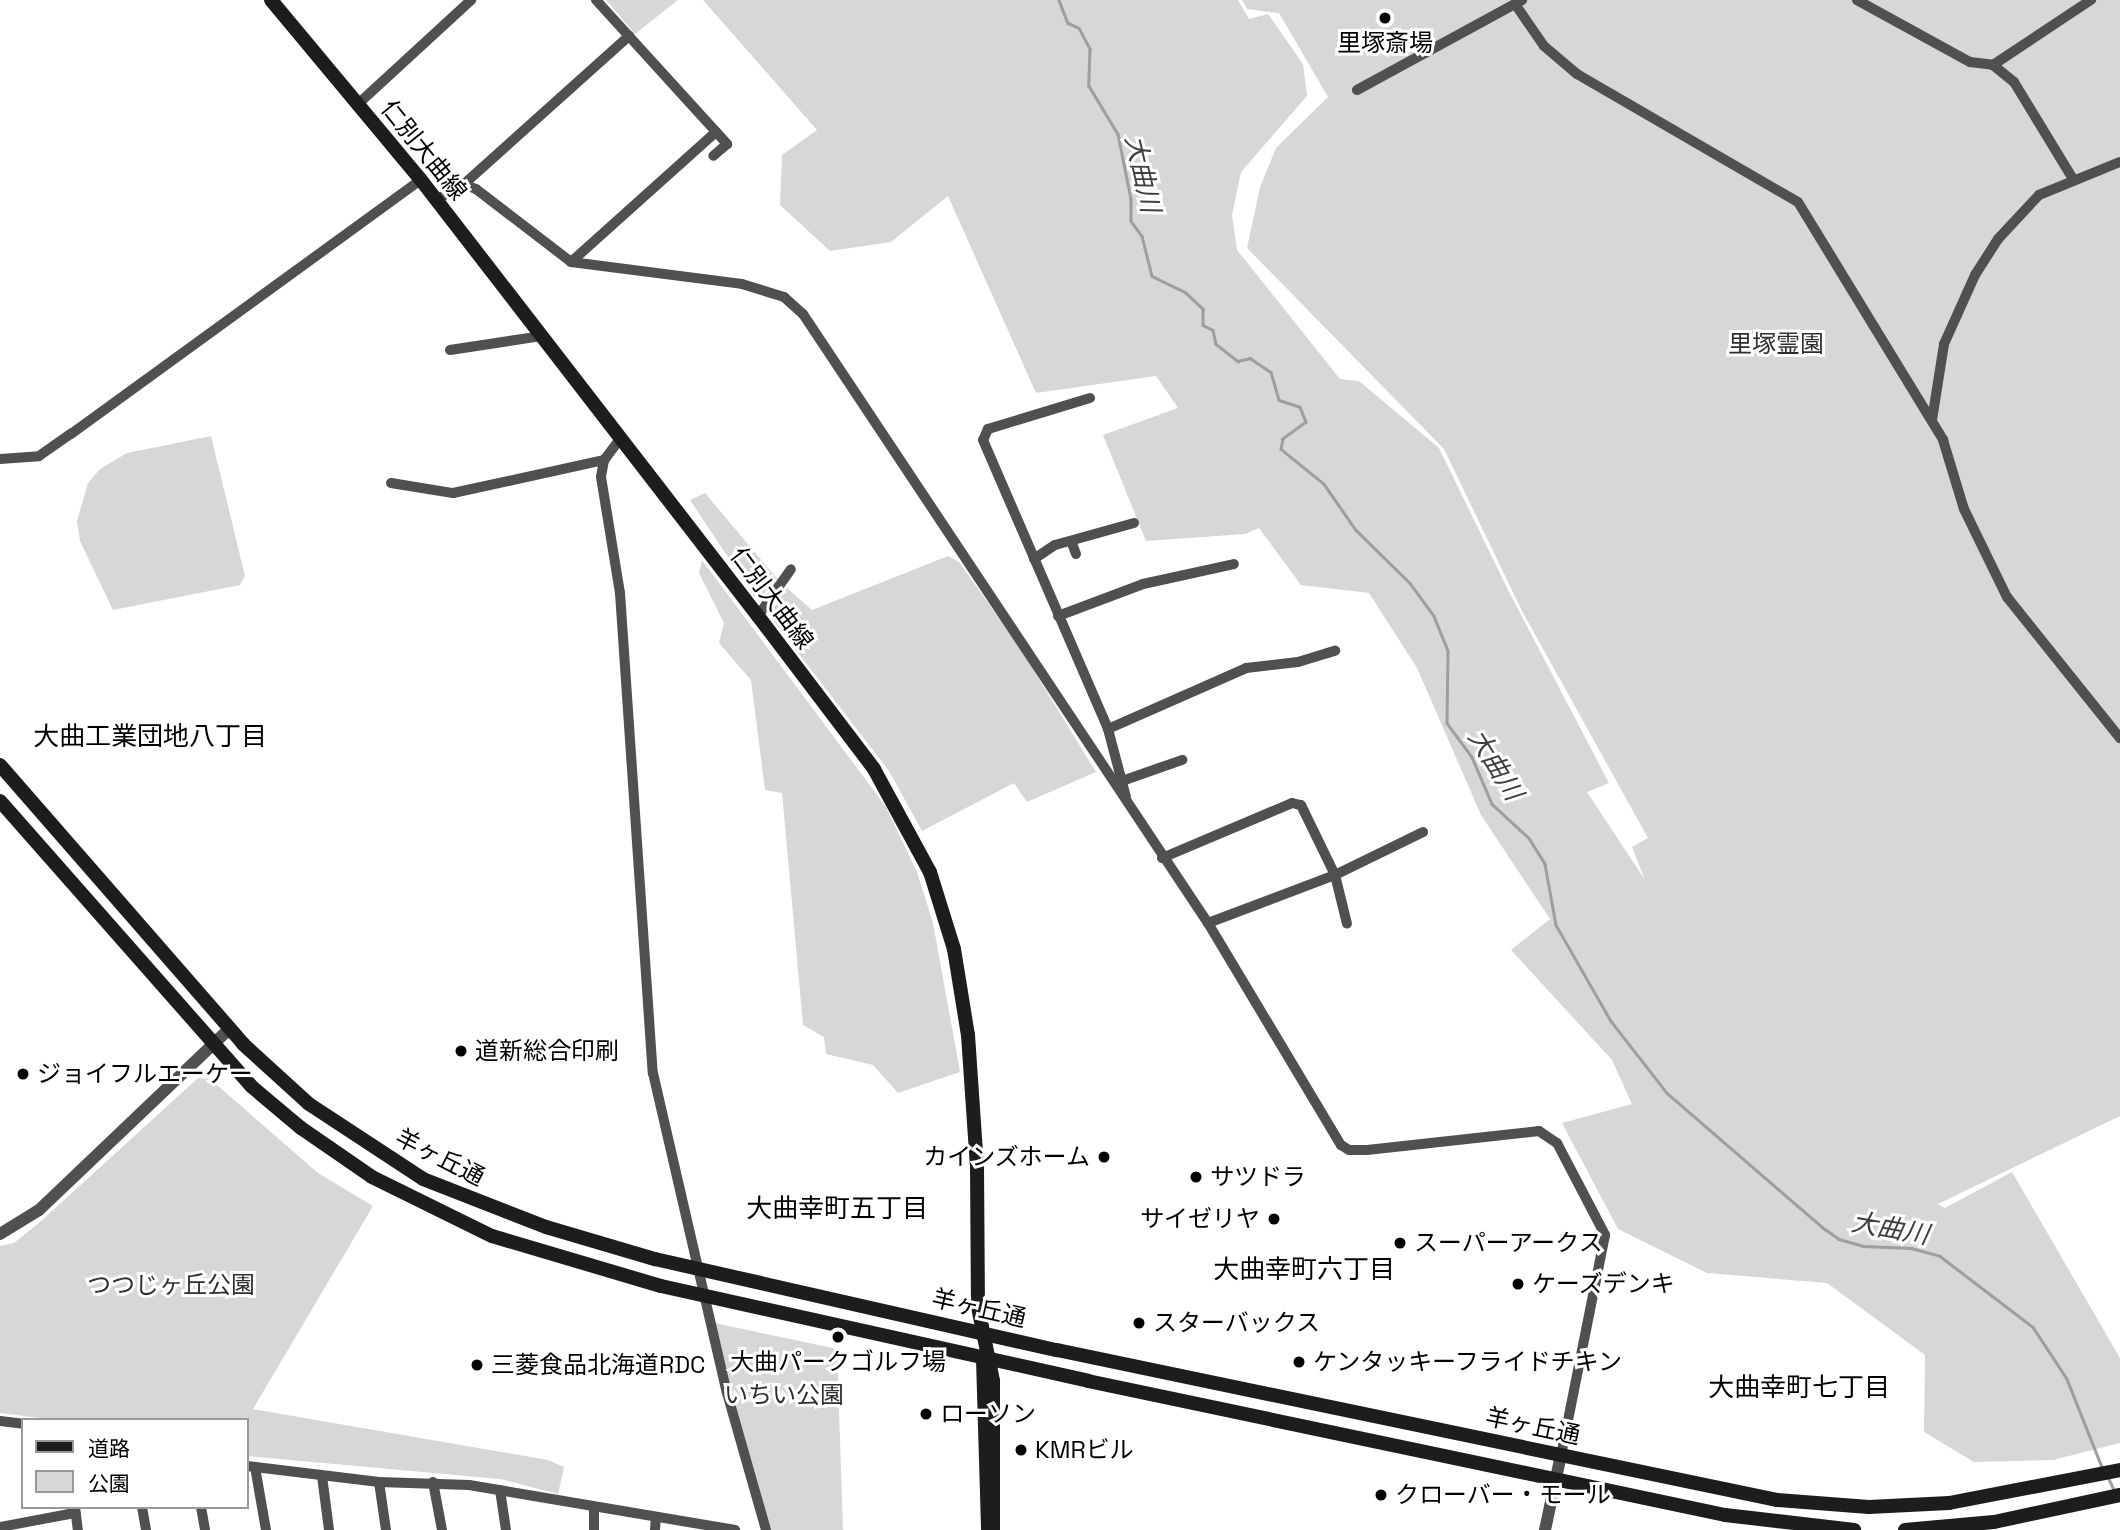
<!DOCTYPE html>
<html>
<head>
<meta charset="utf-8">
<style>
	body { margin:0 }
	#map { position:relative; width:2120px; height:1530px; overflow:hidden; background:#fff; font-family:"Space Grotesk","Noto Sans JP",sans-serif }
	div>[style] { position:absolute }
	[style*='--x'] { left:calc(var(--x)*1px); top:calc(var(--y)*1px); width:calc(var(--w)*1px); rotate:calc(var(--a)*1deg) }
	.green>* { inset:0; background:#d7d7d7 }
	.stream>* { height:2.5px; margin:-1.25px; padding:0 1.25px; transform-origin:1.25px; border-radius:1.25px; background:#9e9e9e }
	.minor>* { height:10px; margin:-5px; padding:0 5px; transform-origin:5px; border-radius:5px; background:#505050 }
	.tertiary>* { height:12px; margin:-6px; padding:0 6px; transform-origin:6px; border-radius:6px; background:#505050 }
	.secondary>* { height:14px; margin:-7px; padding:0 7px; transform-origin:7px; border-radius:7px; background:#1d1d1d }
	.dots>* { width:19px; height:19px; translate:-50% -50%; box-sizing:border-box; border:4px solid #fff; border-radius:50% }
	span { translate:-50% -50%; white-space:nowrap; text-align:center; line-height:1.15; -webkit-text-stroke:6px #fff; paint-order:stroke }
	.poi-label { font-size:24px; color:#000 }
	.left { translate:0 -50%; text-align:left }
	.right { translate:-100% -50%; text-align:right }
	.street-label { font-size:24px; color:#000 }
	.park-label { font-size:24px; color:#2e2e2e }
	.water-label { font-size:26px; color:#3f3f3f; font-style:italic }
	.neighbourhood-label { font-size:26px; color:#000 }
	.legend { position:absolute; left:21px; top:1418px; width:228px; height:91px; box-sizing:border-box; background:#fff; border:2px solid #999; margin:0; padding:9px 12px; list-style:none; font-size:21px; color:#000 }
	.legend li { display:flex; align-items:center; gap:14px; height:35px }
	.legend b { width:35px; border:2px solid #999 }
</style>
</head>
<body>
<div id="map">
	<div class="green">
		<i style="clip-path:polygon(606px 0,678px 0,635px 34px)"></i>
		<i style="clip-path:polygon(703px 0,1238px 0,1249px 19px,1268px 14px,1303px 64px,1307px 96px,1241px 172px,1232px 215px,1237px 250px,1340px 379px,1359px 381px,1439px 448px,1508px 590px,1609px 783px,1587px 792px,1645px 880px,1632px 847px,1648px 838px,1522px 611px,1444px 449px,1247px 248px,1260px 187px,1276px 148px,1328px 97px,1279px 13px,1247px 9px,1242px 0,2120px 0,2120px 1116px,1938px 1204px,1945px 1208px,2012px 1172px,2120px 1358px,2120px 1443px,2053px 1460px,1974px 1462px,1924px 1432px,1925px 1355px,1827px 1283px,1707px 1273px,1618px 1229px,1562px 1123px,1632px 1104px,1612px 1060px,1511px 950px,1550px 919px,1481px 815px,1417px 668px,1369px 593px,1301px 585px,1259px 528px,1245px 534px,1146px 541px,1103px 435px,1178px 408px,1156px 376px,1036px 393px,948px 196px,891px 242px,830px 251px,780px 205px,782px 155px,817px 130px)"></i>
		<i style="clip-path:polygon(211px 436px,245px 576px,240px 585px,113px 610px,80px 541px,77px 521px,88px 483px,100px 469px,127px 453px)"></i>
		<i style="clip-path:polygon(705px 493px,779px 581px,756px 599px,690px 500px)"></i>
		<i style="clip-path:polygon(948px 556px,959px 562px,1018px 645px,1096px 772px,1027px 802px,1014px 783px,922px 831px,889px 771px,769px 615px,787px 588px,812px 610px)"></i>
		<i style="clip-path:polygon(702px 560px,886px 807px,917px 872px,933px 923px,960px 1072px,898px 1093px,873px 1065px,826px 1054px,824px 1037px,803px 1025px,782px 793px,765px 790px,751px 680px,719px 643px,724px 623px,699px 573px)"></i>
		<i style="clip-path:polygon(198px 1078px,210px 1079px,318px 1173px,373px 1206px,253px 1409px,548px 1460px,564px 1467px,558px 1494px,500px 1479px,247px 1456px,247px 1420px,55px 1420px,0 1413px,0 1246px,14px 1243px,40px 1222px)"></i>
		<i style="clip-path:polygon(710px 1322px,837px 1349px,843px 1530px,766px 1530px)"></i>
	</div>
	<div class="stream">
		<i style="--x:1059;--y:0;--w:25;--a:69"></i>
		<i style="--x:1068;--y:23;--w:12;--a:24"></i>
		<i style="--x:1079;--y:28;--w:24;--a:62"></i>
		<i style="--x:1090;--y:49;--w:37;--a:92"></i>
		<i style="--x:1089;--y:86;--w:56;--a:58.9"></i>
		<i style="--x:1118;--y:134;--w:66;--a:78.7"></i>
		<i style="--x:1131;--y:199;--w:22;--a:90"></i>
		<i style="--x:1131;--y:221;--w:19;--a:54"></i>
		<i style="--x:1142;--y:236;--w:41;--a:76"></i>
		<i style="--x:1152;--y:276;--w:37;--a:26"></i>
		<i style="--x:1185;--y:292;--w:25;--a:43"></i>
		<i style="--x:1203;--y:309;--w:16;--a:90"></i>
		<i style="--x:1203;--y:325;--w:11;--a:27"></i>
		<i style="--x:1213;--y:330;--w:14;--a:78"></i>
		<i style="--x:1216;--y:344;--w:28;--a:38"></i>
		<i style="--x:1238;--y:361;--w:12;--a:-14"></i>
		<i style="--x:1250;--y:358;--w:25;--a:34"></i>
		<i style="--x:1271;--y:372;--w:29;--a:74"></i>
		<i style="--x:1279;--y:400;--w:22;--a:18"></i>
		<i style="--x:1300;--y:407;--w:16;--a:68"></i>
		<i style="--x:1306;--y:422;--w:29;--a:144"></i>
		<i style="--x:1283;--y:439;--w:10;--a:101"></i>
		<i style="--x:1281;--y:449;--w:55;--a:39.1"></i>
		<i style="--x:1324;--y:484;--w:56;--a:55.2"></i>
		<i style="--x:1356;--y:530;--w:76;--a:44.5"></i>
		<i style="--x:1410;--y:583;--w:41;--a:54"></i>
		<i style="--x:1434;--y:616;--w:38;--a:68"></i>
		<i style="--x:1448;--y:651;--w:72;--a:90.8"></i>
		<i style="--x:1447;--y:723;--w:42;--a:53.7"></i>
		<i style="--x:1472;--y:757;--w:51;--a:66.9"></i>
		<i style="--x:1492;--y:804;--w:50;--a:42.6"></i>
		<i style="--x:1529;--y:838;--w:31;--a:58"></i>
		<i style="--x:1545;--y:864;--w:62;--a:79.8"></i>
		<i style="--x:1556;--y:925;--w:111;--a:60.2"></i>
		<i style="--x:1611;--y:1021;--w:91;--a:52.1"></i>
		<i style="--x:1667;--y:1093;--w:205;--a:40.8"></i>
		<i style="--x:1822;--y:1227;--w:21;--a:35"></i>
		<i style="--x:1839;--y:1239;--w:25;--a:16"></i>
		<i style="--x:1863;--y:1246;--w:48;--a:2.4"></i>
		<i style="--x:1911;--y:1248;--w:30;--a:15"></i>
		<i style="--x:1940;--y:1256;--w:117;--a:37.4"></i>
		<i style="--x:2033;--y:1327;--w:62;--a:56.8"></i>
		<i style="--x:2067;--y:1379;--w:95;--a:68.3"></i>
		<i style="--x:2109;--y:1479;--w:14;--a:65"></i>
	</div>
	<div class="minor">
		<i style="--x:596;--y:0;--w:195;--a:47.7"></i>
		<i style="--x:727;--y:144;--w:18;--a:139"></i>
		<i style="--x:1857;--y:0;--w:129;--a:28.8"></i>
		<i style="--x:1970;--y:62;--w:23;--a:7"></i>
		<i style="--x:1993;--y:65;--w:27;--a:39"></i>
		<i style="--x:2014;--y:82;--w:114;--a:58.7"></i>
		<i style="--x:1515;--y:4;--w:51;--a:55.4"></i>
		<i style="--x:1544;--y:46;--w:43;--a:40.3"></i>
		<i style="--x:1577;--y:74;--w:255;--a:30.1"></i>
		<i style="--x:1798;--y:202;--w:279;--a:58.6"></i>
		<i style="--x:1943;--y:440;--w:72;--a:73.1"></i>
		<i style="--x:1964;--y:509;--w:98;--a:64"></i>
		<i style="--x:2007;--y:597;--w:181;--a:51.3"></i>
		<i style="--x:1993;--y:65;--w:118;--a:-33.6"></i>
		<i style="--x:1357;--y:90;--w:188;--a:-28.6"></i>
		<i style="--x:358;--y:104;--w:154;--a:-42.6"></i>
		<i style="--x:464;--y:184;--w:222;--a:-41.9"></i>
		<i style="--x:436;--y:200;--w:32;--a:-30"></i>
		<i style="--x:464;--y:184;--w:13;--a:23"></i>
		<i style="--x:476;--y:189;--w:120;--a:37.5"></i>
		<i style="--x:571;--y:262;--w:172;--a:7.3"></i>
		<i style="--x:742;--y:284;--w:44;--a:17.2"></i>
		<i style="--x:784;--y:297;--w:25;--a:42"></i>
		<i style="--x:803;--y:314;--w:731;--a:56.38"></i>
		<i style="--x:1208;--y:923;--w:259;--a:59.1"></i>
		<i style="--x:1341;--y:1145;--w:9;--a:32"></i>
		<i style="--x:1349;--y:1150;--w:18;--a:0"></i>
		<i style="--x:1367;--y:1150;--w:173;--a:-6.3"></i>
		<i style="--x:1539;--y:1131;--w:22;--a:34"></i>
		<i style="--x:1557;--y:1143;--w:104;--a:62.4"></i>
		<i style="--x:1605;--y:1235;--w:224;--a:101.3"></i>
		<i style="--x:571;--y:262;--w:195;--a:-41.9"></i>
		<i style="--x:450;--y:350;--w:92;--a:-8.7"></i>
		<i style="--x:1090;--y:398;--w:107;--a:163.1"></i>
		<i style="--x:988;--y:429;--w:12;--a:114"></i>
		<i style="--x:983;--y:440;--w:315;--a:66.6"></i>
		<i style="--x:1108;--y:729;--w:70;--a:75.2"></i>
		<i style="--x:1932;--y:420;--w:77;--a:-81"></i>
		<i style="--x:1944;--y:344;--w:76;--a:-65.8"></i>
		<i style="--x:1975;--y:275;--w:43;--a:-57.4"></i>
		<i style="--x:1998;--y:239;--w:60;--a:-47"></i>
		<i style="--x:2039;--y:195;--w:87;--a:-22.2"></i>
		<i style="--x:620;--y:439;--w:26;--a:127"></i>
		<i style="--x:604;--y:460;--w:17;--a:100"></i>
		<i style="--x:601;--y:477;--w:118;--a:80.7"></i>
		<i style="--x:620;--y:593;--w:481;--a:86.1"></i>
		<i style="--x:653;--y:1073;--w:328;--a:77"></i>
		<i style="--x:727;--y:1393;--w:142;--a:74.1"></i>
		<i style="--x:0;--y:459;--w:39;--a:-4"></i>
		<i style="--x:39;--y:456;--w:39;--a:-35"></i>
		<i style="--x:71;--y:434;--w:432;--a:-36"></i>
		<i style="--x:391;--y:483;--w:63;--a:9.2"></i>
		<i style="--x:453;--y:493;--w:155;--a:-12.3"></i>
		<i style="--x:1071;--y:541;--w:14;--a:69"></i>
		<i style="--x:1034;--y:559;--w:25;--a:-34"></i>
		<i style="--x:1055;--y:545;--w:82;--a:-15.6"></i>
		<i style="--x:758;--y:616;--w:57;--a:-54.9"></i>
		<i style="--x:1058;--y:616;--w:91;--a:-20.6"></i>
		<i style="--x:1143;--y:584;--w:93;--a:-12.4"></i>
		<i style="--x:1108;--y:729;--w:151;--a:-23.8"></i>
		<i style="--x:1246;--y:668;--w:52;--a:-6.6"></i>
		<i style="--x:1298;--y:662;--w:39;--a:-17"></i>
		<i style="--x:1122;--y:781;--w:64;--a:-19.3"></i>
		<i style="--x:1162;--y:858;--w:141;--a:-22.9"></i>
		<i style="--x:1292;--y:803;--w:9;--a:13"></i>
		<i style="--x:1301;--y:805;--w:78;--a:64.1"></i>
		<i style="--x:1335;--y:875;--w:50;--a:76.2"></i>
		<i style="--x:1208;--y:923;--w:136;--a:-20.7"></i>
		<i style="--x:1335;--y:875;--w:98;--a:-26"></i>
		<i style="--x:0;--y:1421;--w:23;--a:7"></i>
		<i style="--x:247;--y:1466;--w:133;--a:6.9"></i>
		<i style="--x:379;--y:1482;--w:90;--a:1.9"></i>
		<i style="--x:469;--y:1485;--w:270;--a:9.6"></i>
		<i style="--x:255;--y:1467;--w:64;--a:80.1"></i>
		<i style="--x:322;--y:1476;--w:54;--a:82.6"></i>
		<i style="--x:379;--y:1482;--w:49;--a:81.7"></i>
		<i style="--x:433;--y:1482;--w:49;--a:79.4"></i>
		<i style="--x:500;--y:1490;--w:40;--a:81.5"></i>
		<i style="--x:75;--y:1507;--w:23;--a:83"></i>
		<i style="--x:142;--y:1507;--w:23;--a:80"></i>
		<i style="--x:201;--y:1507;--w:23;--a:80"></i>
		<i style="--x:0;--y:1527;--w:76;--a:-10.6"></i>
		<i style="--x:594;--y:1530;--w:23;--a:-90"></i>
		<i style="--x:655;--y:1530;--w:13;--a:-86"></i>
	</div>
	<div class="tertiary">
		<i style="--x:0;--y:1234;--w:46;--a:-31.6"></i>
		<i style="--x:39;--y:1210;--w:262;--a:-43.6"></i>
		<i style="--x:1545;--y:1530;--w:77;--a:-78"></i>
	</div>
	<div class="secondary">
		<i style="--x:271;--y:0;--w:234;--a:50.2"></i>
		<i style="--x:421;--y:180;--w:551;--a:52.3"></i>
		<i style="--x:758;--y:616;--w:192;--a:52.8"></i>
		<i style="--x:874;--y:769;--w:117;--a:61.5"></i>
		<i style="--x:930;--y:872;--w:81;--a:72.7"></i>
		<i style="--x:954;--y:949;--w:87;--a:80.8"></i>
		<i style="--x:968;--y:1035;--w:131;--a:86.1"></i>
		<i style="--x:977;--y:1166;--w:141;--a:89.6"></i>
		<i style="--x:978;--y:1307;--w:76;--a:78.5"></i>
		<i style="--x:993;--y:1381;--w:149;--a:90"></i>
		<i style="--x:0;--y:765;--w:370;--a:48.9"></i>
		<i style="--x:243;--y:1044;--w:89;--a:42.3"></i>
		<i style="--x:309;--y:1104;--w:136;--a:33.3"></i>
		<i style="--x:423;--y:1179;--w:132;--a:21.3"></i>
		<i style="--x:546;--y:1227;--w:114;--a:16.4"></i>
		<i style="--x:655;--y:1259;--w:412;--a:12.8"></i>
		<i style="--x:1057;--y:1350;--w:735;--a:11.77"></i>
		<i style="--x:1777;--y:1500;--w:92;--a:4.4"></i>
		<i style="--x:1869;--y:1507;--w:80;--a:-2.9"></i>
		<i style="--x:1949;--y:1503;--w:174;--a:-10.9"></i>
		<i style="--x:0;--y:801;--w:380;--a:48.6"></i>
		<i style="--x:251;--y:1086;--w:65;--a:40"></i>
		<i style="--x:301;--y:1128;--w:86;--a:34.6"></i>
		<i style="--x:372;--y:1177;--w:134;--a:26.2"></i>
		<i style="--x:492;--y:1236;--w:176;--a:16.5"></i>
		<i style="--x:661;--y:1286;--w:437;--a:12.5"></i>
		<i style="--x:1088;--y:1381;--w:651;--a:11.88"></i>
		<i style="--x:1725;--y:1515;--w:130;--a:6.6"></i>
		<i style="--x:983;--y:1359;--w:171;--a:88.3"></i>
		<i style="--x:1905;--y:1530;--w:89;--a:-5.1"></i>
		<i style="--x:1994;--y:1522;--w:129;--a:-12.1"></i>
	</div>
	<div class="dots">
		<i style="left:1385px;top:18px;background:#000"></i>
		<i style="left:461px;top:1051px;background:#000"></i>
		<i style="left:23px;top:1074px;background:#000"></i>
		<i style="left:1104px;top:1157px;background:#000"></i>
		<i style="left:1196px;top:1177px;background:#000"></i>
		<i style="left:1274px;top:1219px;background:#000"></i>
		<i style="left:1400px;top:1243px;background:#000"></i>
		<i style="left:1518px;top:1284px;background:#000"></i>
		<i style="left:1139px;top:1323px;background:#000"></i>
		<i style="left:838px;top:1337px;background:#000"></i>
		<i style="left:1299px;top:1362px;background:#000"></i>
		<i style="left:477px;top:1365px;background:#000"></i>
		<i style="left:926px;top:1414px;background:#000"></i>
		<i style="left:1021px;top:1450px;background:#000"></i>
		<i style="left:1381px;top:1495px;background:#000"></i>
	</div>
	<div class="poi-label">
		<span style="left:1385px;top:43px">里塚斎場</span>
		<span class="left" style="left:475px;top:1051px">道新総合印刷</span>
		<span class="left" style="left:37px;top:1074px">ジョイフルエーケー</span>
		<span class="right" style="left:1090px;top:1157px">カインズホーム</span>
		<span class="left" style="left:1210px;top:1177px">サツドラ</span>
		<span class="right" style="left:1260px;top:1219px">サイゼリヤ</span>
		<span class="left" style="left:1414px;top:1243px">スーパーアークス</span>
		<span class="left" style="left:1532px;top:1284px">ケーズデンキ</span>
		<span class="left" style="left:1153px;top:1323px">スターバックス</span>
		<span style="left:838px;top:1362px">大曲パークゴルフ場</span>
		<span class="left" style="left:1313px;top:1362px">ケンタッキーフライドチキン</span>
		<span class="left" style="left:491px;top:1365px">三菱食品北海道RDC</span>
		<span class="left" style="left:940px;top:1414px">ローソン</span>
		<span class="left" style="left:1035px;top:1450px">KMRビル</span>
		<span class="left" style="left:1395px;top:1495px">クローバー・モール</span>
	</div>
	<div class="street-label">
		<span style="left:424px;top:150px;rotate:51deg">仁別大曲線</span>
		<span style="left:772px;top:598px;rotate:53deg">仁別大曲線</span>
		<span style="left:440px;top:1157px;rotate:27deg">羊ヶ丘通</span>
		<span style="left:979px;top:1308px;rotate:13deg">羊ヶ丘通</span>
		<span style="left:1533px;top:1426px;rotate:12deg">羊ヶ丘通</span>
	</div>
	<div class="park-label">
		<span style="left:1776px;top:344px">里塚霊園</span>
		<span style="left:171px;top:1285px">つつじヶ丘公園</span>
		<span style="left:784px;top:1395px">いちい公園</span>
	</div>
	<div class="water-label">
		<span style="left:1142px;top:174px;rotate:77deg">大曲川</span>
		<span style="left:1495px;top:765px;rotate:58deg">大曲川</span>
		<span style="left:1890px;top:1229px;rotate:10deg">大曲川</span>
	</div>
	<div class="neighbourhood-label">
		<span style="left:150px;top:737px">大曲工業団地八丁目</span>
		<span style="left:837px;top:1209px">大曲幸町五丁目</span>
		<span style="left:1304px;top:1270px">大曲幸町六丁目</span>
		<span style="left:1799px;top:1388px">大曲幸町七丁目</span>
	</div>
	<ul class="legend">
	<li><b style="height:9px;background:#1d1d1d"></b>道路</li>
	<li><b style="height:19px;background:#d7d7d7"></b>公園</li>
	</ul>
</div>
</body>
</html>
